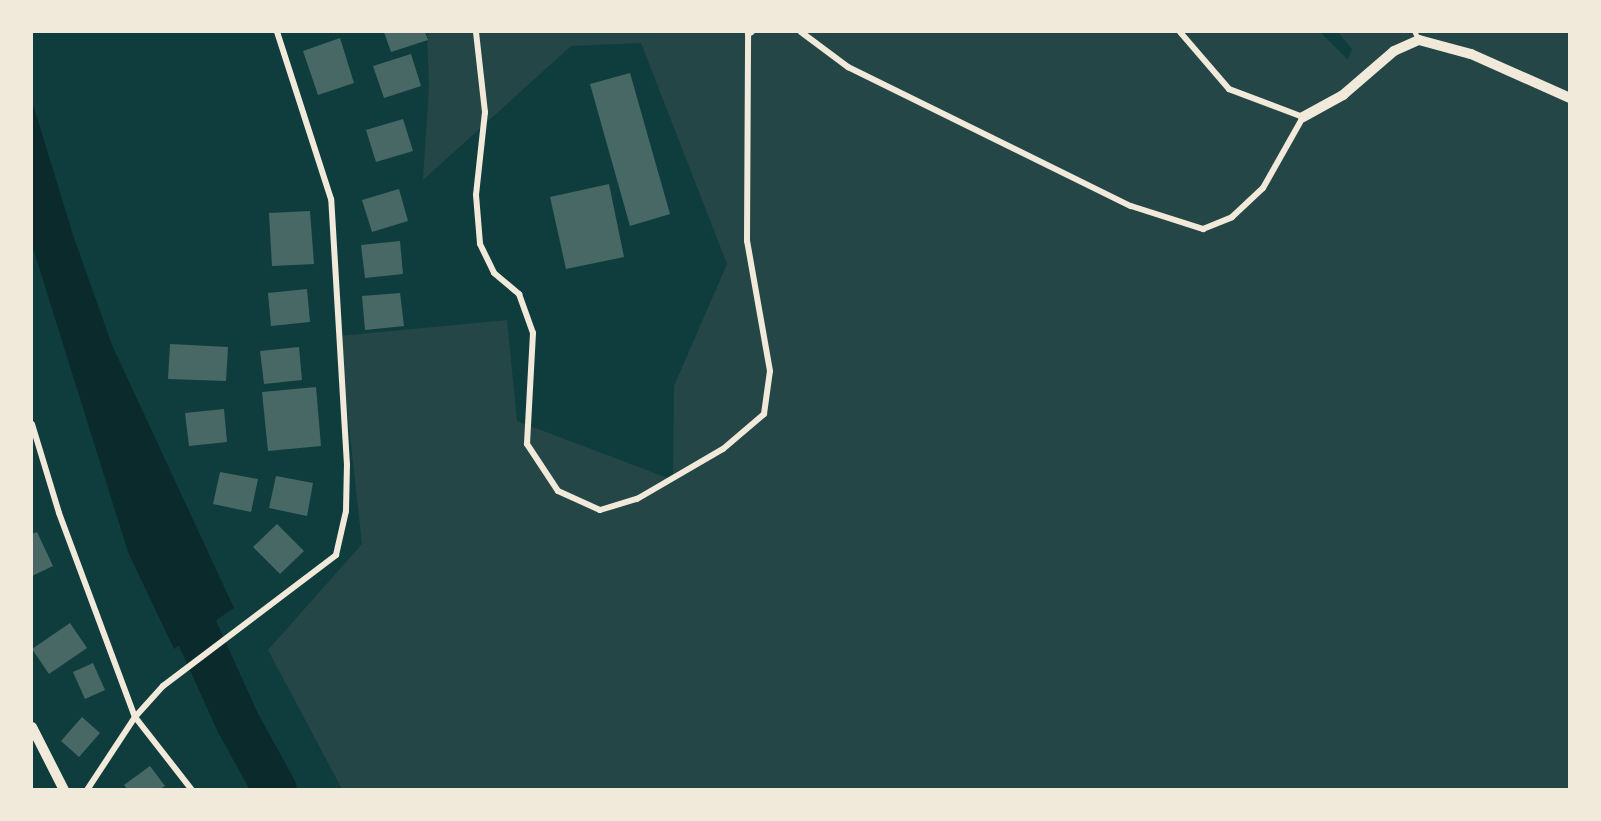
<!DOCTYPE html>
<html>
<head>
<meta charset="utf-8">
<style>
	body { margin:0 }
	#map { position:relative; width:1601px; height:821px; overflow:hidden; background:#0f3d3e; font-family:Commissioner,sans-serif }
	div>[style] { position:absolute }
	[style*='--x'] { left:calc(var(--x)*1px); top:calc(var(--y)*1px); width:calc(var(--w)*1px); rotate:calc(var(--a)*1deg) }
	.green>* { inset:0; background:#244646 }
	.water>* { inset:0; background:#0a2a2b }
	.river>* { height:44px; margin:-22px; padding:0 22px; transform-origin:22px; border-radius:22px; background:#0a2a2b }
	.building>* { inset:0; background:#486865 }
	.service>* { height:4.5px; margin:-2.25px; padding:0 2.25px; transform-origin:2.25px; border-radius:2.25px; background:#f1e9da }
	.minor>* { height:6px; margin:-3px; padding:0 3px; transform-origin:3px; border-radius:3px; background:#f1e9da }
	.tertiary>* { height:10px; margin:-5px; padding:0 5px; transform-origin:5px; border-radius:5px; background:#f1e9da }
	span { translate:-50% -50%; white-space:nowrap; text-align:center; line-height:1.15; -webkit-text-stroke:4.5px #f1e9da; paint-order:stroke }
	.frame { position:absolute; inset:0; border:33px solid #f1e9da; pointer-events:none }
</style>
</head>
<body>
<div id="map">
	<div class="green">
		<i style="clip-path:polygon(427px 32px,1320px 32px,1348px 60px,1352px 49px,1338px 32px,1569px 32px,1569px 789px,342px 789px,268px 650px,362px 544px,339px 336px,507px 320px,517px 421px,673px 480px,674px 386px,727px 264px,641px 43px,571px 46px,423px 180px,429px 86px)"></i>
	</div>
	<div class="water">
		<i style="clip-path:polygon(32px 101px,73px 235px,112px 345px,234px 608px,174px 649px,128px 552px,32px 245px)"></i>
	</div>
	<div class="river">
		<i style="--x:173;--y:579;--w:156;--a:65.7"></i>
		<i style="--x:237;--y:721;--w:79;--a:61.2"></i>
	</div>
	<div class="building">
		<i style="clip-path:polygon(384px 32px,425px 32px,428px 40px,391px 52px)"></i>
		<i style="clip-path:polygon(340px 38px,354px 83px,318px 95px,303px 51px)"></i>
		<i style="clip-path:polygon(411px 54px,421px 86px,384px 98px,373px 66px)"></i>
		<i style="clip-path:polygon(630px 73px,670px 214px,630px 226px,590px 84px)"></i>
		<i style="clip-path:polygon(403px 119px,413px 151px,376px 162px,366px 130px)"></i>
		<i style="clip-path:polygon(609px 184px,624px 257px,566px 269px,550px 197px)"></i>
		<i style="clip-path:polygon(399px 189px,408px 221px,372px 232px,362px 200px)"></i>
		<i style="clip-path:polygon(310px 211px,314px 264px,272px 266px,269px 213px)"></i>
		<i style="clip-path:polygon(400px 241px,403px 274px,365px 278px,361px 245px)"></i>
		<i style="clip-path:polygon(307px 289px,310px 322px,271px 326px,268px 293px)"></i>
		<i style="clip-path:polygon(400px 293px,404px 326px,365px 330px,362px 296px)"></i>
		<i style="clip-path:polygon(170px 344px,228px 347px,226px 381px,168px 379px)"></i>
		<i style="clip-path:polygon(299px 347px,302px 380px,264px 384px,260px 351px)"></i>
		<i style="clip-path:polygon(316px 387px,321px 446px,268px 451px,262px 392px)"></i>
		<i style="clip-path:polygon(224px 409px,227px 442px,189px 446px,185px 413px)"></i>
		<i style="clip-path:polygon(220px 472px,258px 479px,251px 512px,213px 504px)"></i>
		<i style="clip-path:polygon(276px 476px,313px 483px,307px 516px,269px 508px)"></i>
		<i style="clip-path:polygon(277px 524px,304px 551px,280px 574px,253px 547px)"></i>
		<i style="clip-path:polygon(37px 532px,53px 566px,32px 576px,32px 534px)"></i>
		<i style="clip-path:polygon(70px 623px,87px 648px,49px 674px,32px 649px)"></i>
		<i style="clip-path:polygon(93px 663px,105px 690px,85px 699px,73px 672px)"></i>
		<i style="clip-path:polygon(82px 717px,100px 733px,79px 757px,61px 741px)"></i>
		<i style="clip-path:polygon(150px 766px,165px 786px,159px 790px,128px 790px,124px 785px)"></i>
	</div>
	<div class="service">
		<i style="--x:1415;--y:32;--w:9;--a:63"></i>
	</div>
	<div class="minor">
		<i style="--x:476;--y:32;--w:81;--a:83.6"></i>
		<i style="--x:485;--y:112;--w:83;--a:96.2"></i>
		<i style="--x:476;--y:195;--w:49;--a:85.3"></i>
		<i style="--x:480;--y:244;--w:32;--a:64"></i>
		<i style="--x:494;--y:273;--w:33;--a:40"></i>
		<i style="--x:519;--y:294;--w:41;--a:70.3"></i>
		<i style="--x:533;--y:333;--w:111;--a:93.1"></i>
		<i style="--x:527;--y:444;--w:56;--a:56.6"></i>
		<i style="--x:558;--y:491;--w:46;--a:24.3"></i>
		<i style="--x:600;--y:510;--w:39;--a:-17"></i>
		<i style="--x:637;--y:499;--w:99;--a:-30.2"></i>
		<i style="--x:723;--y:449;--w:54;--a:-40.5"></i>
		<i style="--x:764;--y:414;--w:43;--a:-82.1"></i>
		<i style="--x:770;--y:371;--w:132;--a:-100"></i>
		<i style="--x:747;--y:241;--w:207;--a:-89.7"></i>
		<i style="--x:748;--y:34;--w:4;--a:-27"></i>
		<i style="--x:801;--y:32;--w:59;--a:36.7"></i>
		<i style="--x:848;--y:67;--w:315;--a:26.2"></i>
		<i style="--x:1131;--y:206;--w:76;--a:17.7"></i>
		<i style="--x:1203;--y:229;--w:31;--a:-22"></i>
		<i style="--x:1232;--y:217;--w:42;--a:-43.1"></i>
		<i style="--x:1263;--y:188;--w:81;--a:-60.6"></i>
		<i style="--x:1303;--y:117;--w:79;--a:-159.3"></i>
		<i style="--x:1229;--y:89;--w:75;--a:-130.7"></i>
		<i style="--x:32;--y:424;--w:93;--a:73.1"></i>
		<i style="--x:59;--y:513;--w:218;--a:69.6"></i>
		<i style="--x:135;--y:717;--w:93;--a:52"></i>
		<i style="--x:87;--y:790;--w:87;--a:-56.7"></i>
		<i style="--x:135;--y:717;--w:42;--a:-47.9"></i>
		<i style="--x:163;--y:686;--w:217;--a:-37.1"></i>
		<i style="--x:336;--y:555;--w:45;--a:-77.2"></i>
		<i style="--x:346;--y:511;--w:46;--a:-88.8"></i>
		<i style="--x:347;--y:465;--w:266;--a:-93.4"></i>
		<i style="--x:331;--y:199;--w:176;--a:-107.9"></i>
	</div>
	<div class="tertiary">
		<i style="--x:1303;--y:117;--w:46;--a:-28.8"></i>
		<i style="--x:1343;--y:95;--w:67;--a:-40.8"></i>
		<i style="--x:1394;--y:51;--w:27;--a:-24"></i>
		<i style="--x:1419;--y:40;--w:54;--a:15.1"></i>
		<i style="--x:1471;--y:54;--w:108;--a:24"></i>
		<i style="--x:32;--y:727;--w:71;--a:63.1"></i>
	</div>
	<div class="frame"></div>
</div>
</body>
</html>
